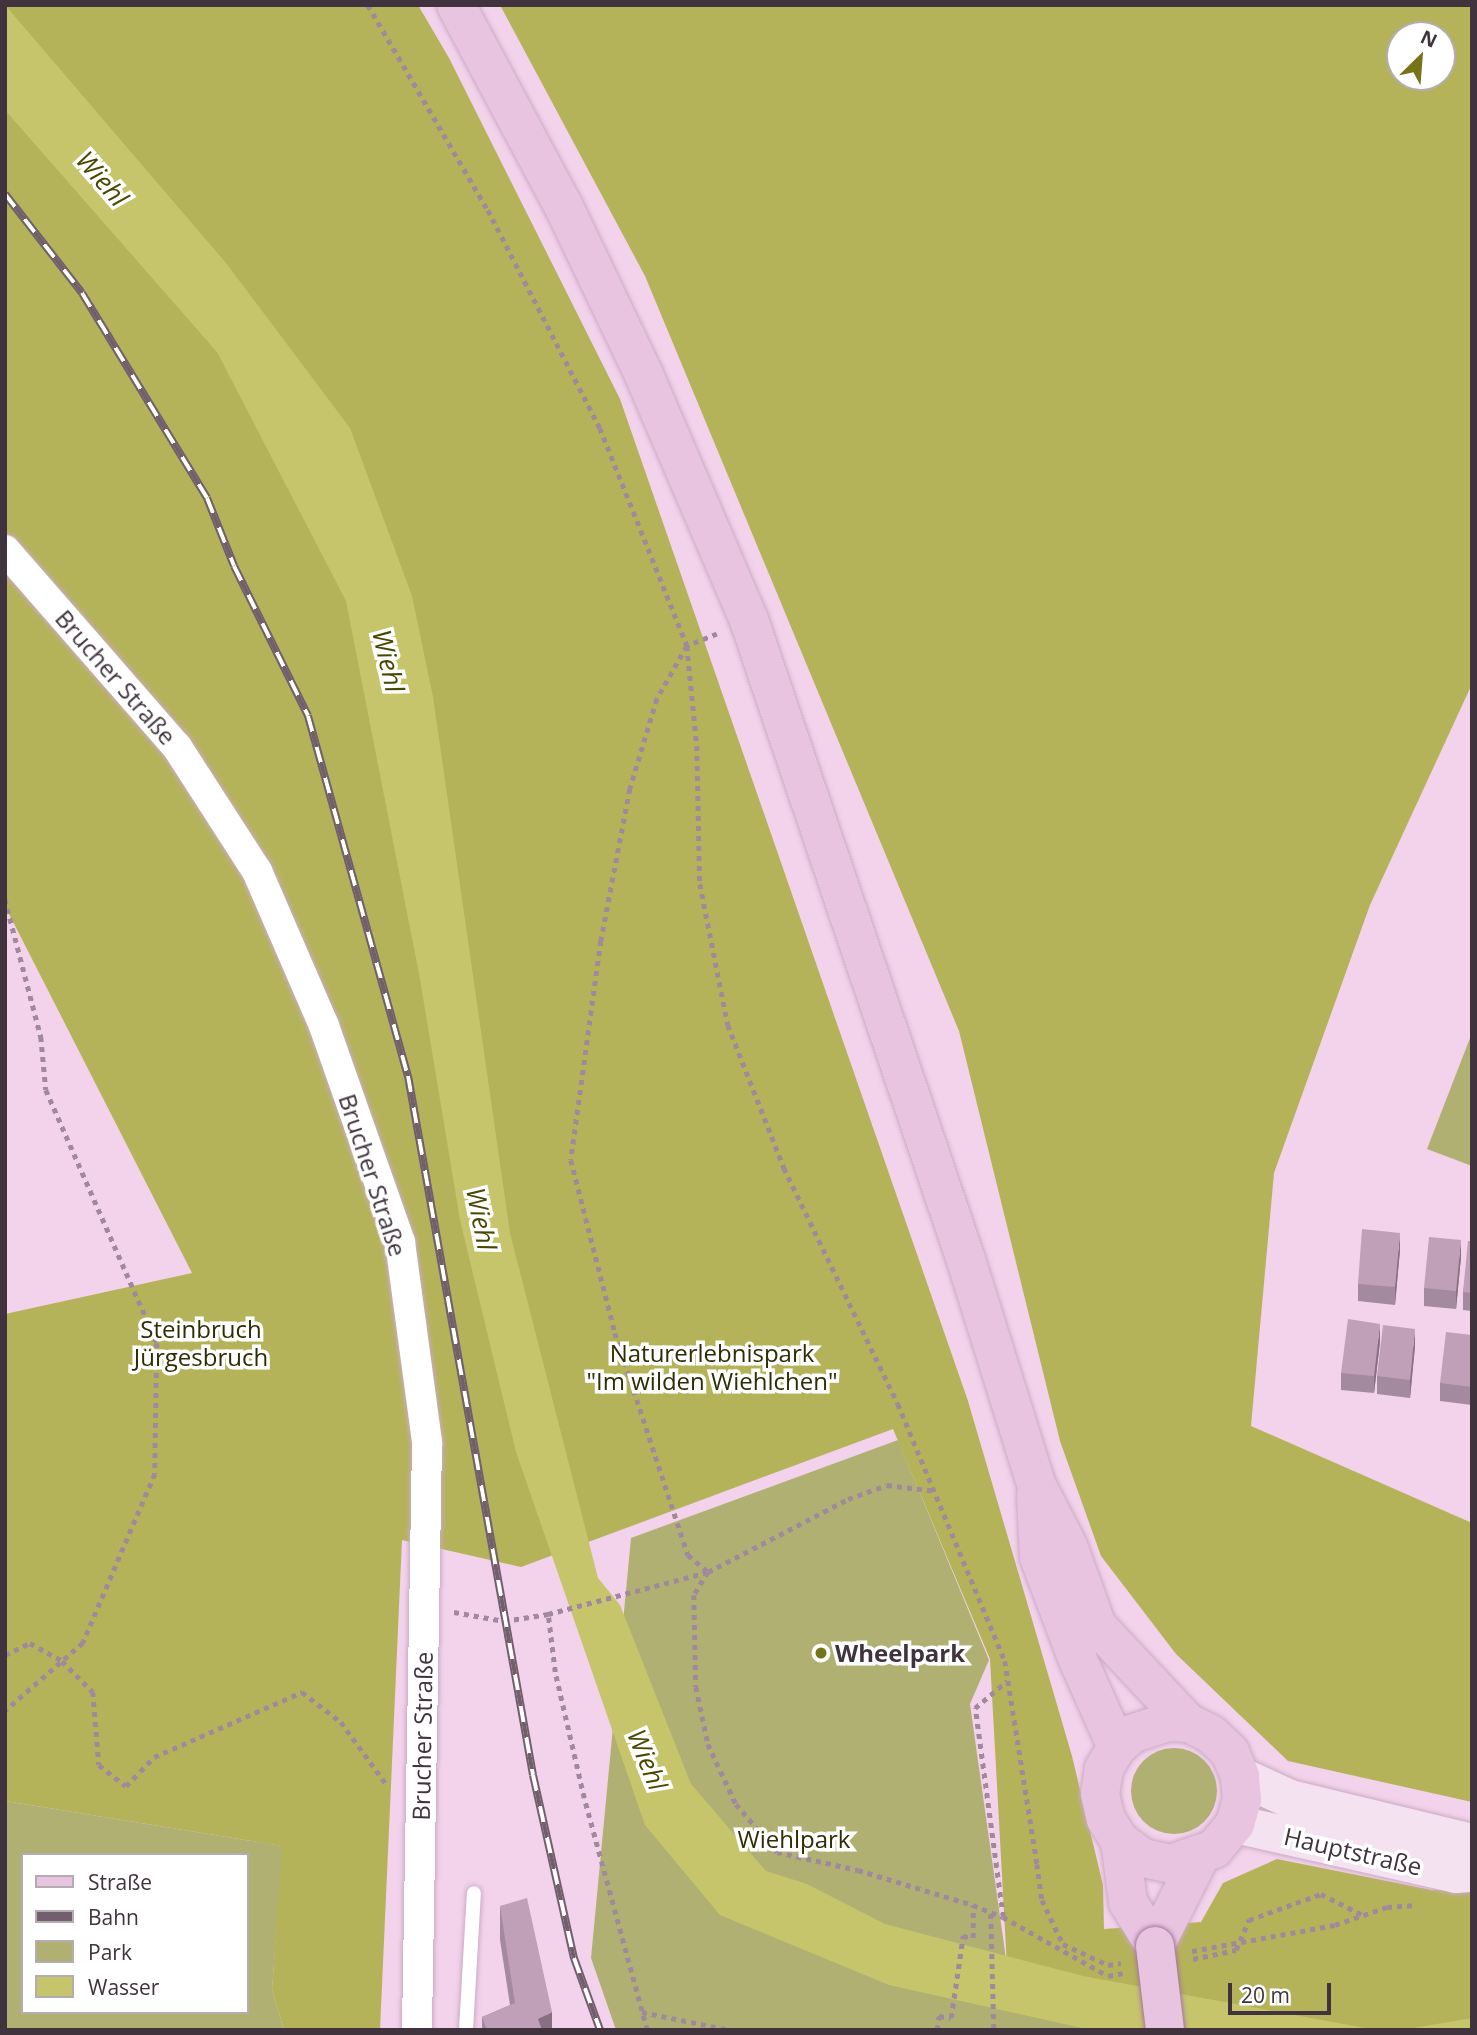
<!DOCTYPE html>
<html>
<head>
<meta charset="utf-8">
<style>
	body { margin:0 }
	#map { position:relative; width:1477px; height:2035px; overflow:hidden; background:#f3d2ec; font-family:"Open Sans",sans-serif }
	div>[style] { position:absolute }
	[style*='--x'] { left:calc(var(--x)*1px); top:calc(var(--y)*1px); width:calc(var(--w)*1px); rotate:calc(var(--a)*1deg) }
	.green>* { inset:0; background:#b0b072 }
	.round { border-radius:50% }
	.forest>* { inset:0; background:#b5b35a }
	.water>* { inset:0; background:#c6c56c }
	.path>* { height:4.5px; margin-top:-2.25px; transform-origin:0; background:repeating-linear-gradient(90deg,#a1899c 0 5px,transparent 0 10px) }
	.roads { filter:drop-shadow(0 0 2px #caabc3) drop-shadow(0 0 2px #caabc3) }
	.lane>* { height:14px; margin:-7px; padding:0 7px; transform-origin:7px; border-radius:7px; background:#fff }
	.street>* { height:30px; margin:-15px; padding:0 15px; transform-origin:15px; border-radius:15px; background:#fff }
	.secondary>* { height:38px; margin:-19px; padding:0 19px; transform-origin:19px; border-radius:19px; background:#f4e2f0 }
	.primary>* { height:38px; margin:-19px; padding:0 19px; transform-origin:19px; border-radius:19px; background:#e8c4e1 }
	.rail>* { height:8px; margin-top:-4px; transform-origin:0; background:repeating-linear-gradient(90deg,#fff 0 16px,#715f6d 0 32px); box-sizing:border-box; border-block:2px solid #715f6d }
	.path-bridge>* { height:4.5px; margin-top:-2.25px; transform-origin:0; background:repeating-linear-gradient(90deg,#a1899c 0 5px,transparent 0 10px) }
	.bridges { filter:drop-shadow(0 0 2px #a3789b) drop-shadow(0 0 2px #a3789b) }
	.primary-bridge>* { height:38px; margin:-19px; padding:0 19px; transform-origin:19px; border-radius:19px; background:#e8c4e1 }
	.wall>* { inset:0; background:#a48a9e }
	.shaded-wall>* { inset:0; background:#867081 }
	.building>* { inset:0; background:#bfa0b8 }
	.dots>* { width:19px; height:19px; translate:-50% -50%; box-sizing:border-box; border:4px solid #fff; border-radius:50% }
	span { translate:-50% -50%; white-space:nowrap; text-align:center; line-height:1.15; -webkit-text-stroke:7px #fff; paint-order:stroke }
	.street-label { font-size:24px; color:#40333d }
	.park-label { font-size:24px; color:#2e2d05 }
	.poi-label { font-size:24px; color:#40333d; font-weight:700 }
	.left { translate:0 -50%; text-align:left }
	.water-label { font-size:26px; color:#4a4800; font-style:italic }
	.frame { position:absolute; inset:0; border:7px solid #40333d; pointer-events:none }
	.legend { position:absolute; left:21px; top:1853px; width:228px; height:161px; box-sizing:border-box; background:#fff; border:2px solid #b3adb1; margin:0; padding:9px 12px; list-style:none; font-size:21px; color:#40333d }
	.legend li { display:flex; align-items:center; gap:14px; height:35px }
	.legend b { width:35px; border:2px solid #b3adb1 }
	.north { position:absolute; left:1386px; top:21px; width:70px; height:70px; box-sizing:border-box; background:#fff; border:2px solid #b3adb1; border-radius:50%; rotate:25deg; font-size:19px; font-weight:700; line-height:28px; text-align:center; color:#40333d }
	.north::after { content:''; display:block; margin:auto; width:24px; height:32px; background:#777418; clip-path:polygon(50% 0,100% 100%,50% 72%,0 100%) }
	.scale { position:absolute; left:1228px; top:1983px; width:103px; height:32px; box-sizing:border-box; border:4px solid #40333d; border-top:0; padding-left:9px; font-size:21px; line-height:24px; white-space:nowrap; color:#40333d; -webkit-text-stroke:5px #fff; paint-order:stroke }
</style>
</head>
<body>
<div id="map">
	<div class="green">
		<i style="clip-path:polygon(1472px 1033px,1472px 1166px,1427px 1149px)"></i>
		<i style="clip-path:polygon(898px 1440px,989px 1660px,970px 1704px,1007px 1966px,1319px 2030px,616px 2030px,591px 1958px,631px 1538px)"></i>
		<i class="round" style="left:1131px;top:1748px;width:86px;height:86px"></i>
		<i style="clip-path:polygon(evenodd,5px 1801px,283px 1846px,272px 1990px,284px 2030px,5px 2030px,5px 1801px,23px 1855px,247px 1855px,247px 2012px,23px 2012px,23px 1855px)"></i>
	</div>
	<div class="forest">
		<i style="clip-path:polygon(5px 5px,418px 5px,449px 58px,620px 399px,968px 1401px,1072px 1756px,1103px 1885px,1104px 1929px,1201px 1922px,1223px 1883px,1277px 1859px,1432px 1890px,1472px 1891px,1472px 2028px,1319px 2030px,1007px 1966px,990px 1659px,893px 1429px,521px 1567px,402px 1540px,380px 2030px,284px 2030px,272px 1990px,282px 1846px,5px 1801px,5px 1314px,192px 1273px,5px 906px)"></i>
		<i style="clip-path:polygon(evenodd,500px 5px,1472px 5px,1472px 684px,1370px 905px,1274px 1173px,1251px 1426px,1472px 1523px,1472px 1802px,1288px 1761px,1176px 1654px,1101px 1556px,1060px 1441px,959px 1031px,645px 276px,500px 5px,1400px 35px,1442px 35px,1442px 77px,1400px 77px,1400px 35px)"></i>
	</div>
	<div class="water">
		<i style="clip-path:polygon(5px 5px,226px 263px,350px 428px,412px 596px,433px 697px,510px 1233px,598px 1578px,620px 1605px,691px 1784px,766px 1871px,807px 1884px,885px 1924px,1083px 1976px,1376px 2030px,1091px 2030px,889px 1985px,720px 1915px,645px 1825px,516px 1452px,460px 1220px,420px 979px,346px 601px,217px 352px,5px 110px)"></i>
		<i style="clip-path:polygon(1472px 2018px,1472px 2030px,1402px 2030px)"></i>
	</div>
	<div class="path">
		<i style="--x:368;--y:5;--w:238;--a:59.7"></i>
		<i style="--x:488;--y:210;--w:245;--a:62.8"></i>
		<i style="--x:600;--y:428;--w:235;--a:68.2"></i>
		<i style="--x:687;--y:646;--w:100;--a:84.3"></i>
		<i style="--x:697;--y:746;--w:138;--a:88.8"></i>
		<i style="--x:700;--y:884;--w:144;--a:78.8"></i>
		<i style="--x:728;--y:1025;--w:154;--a:68.6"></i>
		<i style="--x:784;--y:1168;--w:262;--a:64.2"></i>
		<i style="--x:898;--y:1404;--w:278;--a:67.4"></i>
		<i style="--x:1005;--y:1661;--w:206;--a:81"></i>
		<i style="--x:717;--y:634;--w:32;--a:158"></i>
		<i style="--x:687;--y:646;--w:61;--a:119.5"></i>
		<i style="--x:657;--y:699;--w:94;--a:106.7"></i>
		<i style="--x:630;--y:789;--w:155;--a:100.8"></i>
		<i style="--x:601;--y:941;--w:221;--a:97.8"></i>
		<i style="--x:571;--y:1160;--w:179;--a:75.7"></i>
		<i style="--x:615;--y:1333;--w:234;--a:71.8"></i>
		<i style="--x:688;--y:1555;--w:26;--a:40"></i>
		<i style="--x:708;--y:1572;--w:27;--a:121"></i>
		<i style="--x:694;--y:1595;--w:92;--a:88.8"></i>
		<i style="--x:696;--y:1687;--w:58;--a:78.1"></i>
		<i style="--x:708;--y:1744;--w:66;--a:65"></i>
		<i style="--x:736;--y:1804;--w:63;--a:49.5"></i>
		<i style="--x:777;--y:1852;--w:83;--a:12.5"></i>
		<i style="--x:858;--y:1870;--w:120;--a:16.9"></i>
		<i style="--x:5;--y:899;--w:143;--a:75.4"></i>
		<i style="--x:41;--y:1037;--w:53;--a:84.6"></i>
		<i style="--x:46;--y:1090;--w:276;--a:66.3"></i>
		<i style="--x:157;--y:1343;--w:131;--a:90.9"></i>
		<i style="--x:155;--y:1474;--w:184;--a:113.1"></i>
		<i style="--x:83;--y:1643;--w:103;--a:138.9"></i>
		<i style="--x:454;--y:1612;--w:51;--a:10.2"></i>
		<i style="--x:504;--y:1621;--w:45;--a:-9"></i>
		<i style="--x:5;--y:1655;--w:28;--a:-26"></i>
		<i style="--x:30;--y:1643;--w:37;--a:29"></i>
		<i style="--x:62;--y:1661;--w:44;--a:45"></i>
		<i style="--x:93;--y:1692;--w:73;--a:85.3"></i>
		<i style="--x:99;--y:1765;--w:34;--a:38"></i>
		<i style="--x:126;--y:1786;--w:40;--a:-46"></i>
		<i style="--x:154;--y:1757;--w:162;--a:-23.7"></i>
		<i style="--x:302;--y:1692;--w:49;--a:37.6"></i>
		<i style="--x:341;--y:1722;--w:78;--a:53.9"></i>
		<i style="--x:991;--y:1914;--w:116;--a:88.5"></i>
		<i style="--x:1003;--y:1917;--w:120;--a:29.3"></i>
		<i style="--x:1108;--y:1976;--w:15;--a:-11"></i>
		<i style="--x:1335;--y:1925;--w:55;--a:-19.1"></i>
		<i style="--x:1387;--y:1907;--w:30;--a:-4"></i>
		<i style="--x:1193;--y:1959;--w:44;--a:-11.8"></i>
		<i style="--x:1236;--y:1950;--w:33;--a:-67"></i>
		<i style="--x:1249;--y:1920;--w:77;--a:-19.9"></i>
		<i style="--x:1321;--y:1894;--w:47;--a:26.6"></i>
		<i style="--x:642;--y:2012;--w:90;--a:11.6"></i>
		<i style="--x:647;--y:2030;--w:240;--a:-105.2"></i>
		<i style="--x:584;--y:1798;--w:129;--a:-103"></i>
		<i style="--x:555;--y:1672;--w:58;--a:-96.9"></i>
		<i style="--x:548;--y:1614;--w:165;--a:-14.7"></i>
		<i style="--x:708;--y:1572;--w:158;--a:-27.5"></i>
		<i style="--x:848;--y:1499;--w:41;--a:-19.7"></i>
		<i style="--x:887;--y:1485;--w:49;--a:7"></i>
		<i style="--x:937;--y:2030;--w:14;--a:-82"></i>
		<i style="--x:939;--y:2016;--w:12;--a:9"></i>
		<i style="--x:951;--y:2018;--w:83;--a:-81.7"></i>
		<i style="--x:963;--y:1936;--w:10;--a:11"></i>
		<i style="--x:973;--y:1938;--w:33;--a:-90"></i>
		<i style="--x:973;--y:1905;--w:32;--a:22"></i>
		<i style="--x:1003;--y:1917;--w:211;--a:-97.6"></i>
		<i style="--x:975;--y:1708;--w:42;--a:-40.2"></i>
	</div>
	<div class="roads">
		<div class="lane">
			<i style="--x:466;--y:2030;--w:137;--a:-86.7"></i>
		</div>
		<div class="street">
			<i style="--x:5;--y:550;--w:262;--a:48.9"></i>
			<i style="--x:177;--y:747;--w:148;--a:57.2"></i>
			<i style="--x:257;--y:871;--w:169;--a:66.6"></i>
			<i style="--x:324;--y:1026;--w:229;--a:70.6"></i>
			<i style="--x:400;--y:1242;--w:203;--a:82.3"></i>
			<i style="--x:427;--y:1443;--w:587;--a:90.98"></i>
		</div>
		<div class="secondary">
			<i style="--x:1240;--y:1776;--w:55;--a:24.7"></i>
			<i style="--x:1290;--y:1799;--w:187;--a:13.6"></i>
			<i style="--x:1235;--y:1824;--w:227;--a:12.7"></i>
			<i style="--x:1456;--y:1874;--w:16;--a:-4"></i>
		</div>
		<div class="primary">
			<i style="--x:456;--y:5;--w:227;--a:61.9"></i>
			<i style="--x:563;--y:205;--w:188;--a:64.5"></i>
			<i style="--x:644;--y:375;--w:267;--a:66.8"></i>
			<i style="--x:749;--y:620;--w:676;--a:71.27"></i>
			<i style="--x:966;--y:1260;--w:235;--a:72.6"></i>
			<i style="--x:1036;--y:1484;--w:70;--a:62.7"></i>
			<i style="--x:1068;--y:1546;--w:85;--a:70.1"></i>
			<i style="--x:1097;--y:1626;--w:133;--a:46.8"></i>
			<i style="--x:1036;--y:1496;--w:61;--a:87.2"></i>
			<i style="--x:1039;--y:1557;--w:110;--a:69.3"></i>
			<i style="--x:1078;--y:1660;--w:95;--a:65.9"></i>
			<i style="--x:1120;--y:1841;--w:29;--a:36"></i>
			<i style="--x:1143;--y:1858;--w:29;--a:12"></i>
			<i style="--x:1171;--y:1864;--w:46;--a:-19.2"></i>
			<i style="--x:1214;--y:1849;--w:33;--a:-50"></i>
			<i style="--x:1235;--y:1824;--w:25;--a:-74"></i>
			<i style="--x:1242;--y:1800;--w:24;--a:-95"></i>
			<i style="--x:1240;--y:1776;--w:26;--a:-113"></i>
			<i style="--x:1230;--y:1752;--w:26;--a:-137"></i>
			<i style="--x:1211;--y:1734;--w:25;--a:-154"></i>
			<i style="--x:1188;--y:1723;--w:20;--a:-177"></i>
			<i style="--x:1168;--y:1722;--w:38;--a:162"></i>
			<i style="--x:1132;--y:1734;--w:20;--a:139"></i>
			<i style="--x:1117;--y:1747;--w:26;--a:121"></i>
			<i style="--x:1104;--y:1769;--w:25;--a:99"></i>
			<i style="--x:1100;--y:1794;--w:26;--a:77"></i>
			<i style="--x:1106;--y:1819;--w:26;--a:58"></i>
			<i style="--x:1120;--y:1841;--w:62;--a:82.5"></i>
			<i style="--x:1128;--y:1902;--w:52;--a:58.5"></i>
			<i style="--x:1155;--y:1946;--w:98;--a:-63.4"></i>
		</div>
	</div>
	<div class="rail">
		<i style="--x:5;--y:194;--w:125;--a:52.1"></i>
		<i style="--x:82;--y:293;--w:240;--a:58.6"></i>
		<i style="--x:207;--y:498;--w:73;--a:68.3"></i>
		<i style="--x:234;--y:566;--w:167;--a:63.7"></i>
		<i style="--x:308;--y:716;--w:374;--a:74.5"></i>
		<i style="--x:408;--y:1076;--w:710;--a:79.86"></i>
		<i style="--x:533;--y:1775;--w:188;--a:77.4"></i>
		<i style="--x:574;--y:1958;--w:77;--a:70.1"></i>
	</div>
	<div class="path-bridge">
		<i style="--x:1037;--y:1864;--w:36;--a:82"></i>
		<i style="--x:1042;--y:1900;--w:49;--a:64.5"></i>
		<i style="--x:1063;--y:1944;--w:50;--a:25"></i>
		<i style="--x:1108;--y:1965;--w:13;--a:-9"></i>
		<i style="--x:1192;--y:1951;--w:145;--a:-10.3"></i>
	</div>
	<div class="bridges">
		<div class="primary-bridge">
			<i style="--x:1155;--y:1946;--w:85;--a:83.2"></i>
		</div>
	</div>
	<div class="wall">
		<i style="clip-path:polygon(1472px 1241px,1472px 1311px,1463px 1310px,1463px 1292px)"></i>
		<i style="clip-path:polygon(1400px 1250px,1395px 1305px,1358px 1301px,1358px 1284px)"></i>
		<i style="clip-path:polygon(1461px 1257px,1456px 1309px,1424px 1306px,1424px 1288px)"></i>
		<i style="clip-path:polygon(1472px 1335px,1472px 1405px,1440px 1401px,1440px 1383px)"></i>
		<i style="clip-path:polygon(1380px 1342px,1374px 1393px,1341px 1390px,1341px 1373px)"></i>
		<i style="clip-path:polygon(1415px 1346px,1410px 1398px,1377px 1394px,1377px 1376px)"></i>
		<i style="clip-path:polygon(500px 1906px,552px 2030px,482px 2030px,482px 2017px,510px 2005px,500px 1940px)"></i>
	</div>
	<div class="shaded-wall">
		<i style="clip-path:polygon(1400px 1233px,1400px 1250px,1395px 1305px,1395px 1287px)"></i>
		<i style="clip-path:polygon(1461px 1240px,1461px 1257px,1456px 1309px,1456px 1291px)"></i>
		<i style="clip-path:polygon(1380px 1324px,1380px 1342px,1374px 1393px,1374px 1376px)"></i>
		<i style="clip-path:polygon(1415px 1329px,1415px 1346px,1410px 1398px,1410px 1380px)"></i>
		<i style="clip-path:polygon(552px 2012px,552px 2030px,538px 2030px,538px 2019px)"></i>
	</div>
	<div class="building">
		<i style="clip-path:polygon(1362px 1229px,1400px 1233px,1395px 1287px,1358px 1284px)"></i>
		<i style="clip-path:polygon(1429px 1237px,1461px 1240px,1456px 1291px,1424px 1288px)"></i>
		<i style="clip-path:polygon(1468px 1241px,1472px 1241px,1472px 1293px,1463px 1292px)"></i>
		<i style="clip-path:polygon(1348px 1319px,1380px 1324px,1374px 1376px,1341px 1373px)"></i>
		<i style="clip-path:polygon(1383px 1325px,1415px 1329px,1410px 1380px,1377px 1376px)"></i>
		<i style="clip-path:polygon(1446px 1332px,1472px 1335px,1472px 1387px,1440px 1383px)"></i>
		<i style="clip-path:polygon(527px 1898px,552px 2012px,538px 2019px,542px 2030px,487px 2030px,482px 2017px,515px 2003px,500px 1906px)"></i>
	</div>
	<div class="dots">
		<i style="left:821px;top:1653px;background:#777418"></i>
	</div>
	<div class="street-label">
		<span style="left:116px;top:677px;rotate:49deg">Brucher Straße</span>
		<span style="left:373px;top:1175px;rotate:72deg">Brucher Straße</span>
		<span style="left:422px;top:1736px;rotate:-89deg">Brucher Straße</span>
		<span style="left:1353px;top:1851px;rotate:13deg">Hauptstraße</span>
	</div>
	<div class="park-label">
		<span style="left:201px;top:1343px">Steinbruch<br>Jürgesbruch</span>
		<span style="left:712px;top:1367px">Naturerlebnispark<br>"Im wilden Wiehlchen"</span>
		<span style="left:794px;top:1839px">Wiehlpark</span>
	</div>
	<div class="poi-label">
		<span class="left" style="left:835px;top:1653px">Wheelpark</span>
	</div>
	<div class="water-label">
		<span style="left:102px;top:179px;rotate:49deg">Wiehl</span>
		<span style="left:388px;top:661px;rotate:77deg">Wiehl</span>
		<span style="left:481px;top:1219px;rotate:79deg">Wiehl</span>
		<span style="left:647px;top:1760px;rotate:68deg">Wiehl</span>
	</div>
	<div class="frame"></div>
	<ul class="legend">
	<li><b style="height:9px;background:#e8c4e1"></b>Straße</li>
	<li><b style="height:9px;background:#715f6d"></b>Bahn</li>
	<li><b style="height:19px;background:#b0b072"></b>Park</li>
	<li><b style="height:19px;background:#c6c56c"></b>Wasser</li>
	</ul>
	<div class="north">N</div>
	<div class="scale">20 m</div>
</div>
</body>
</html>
